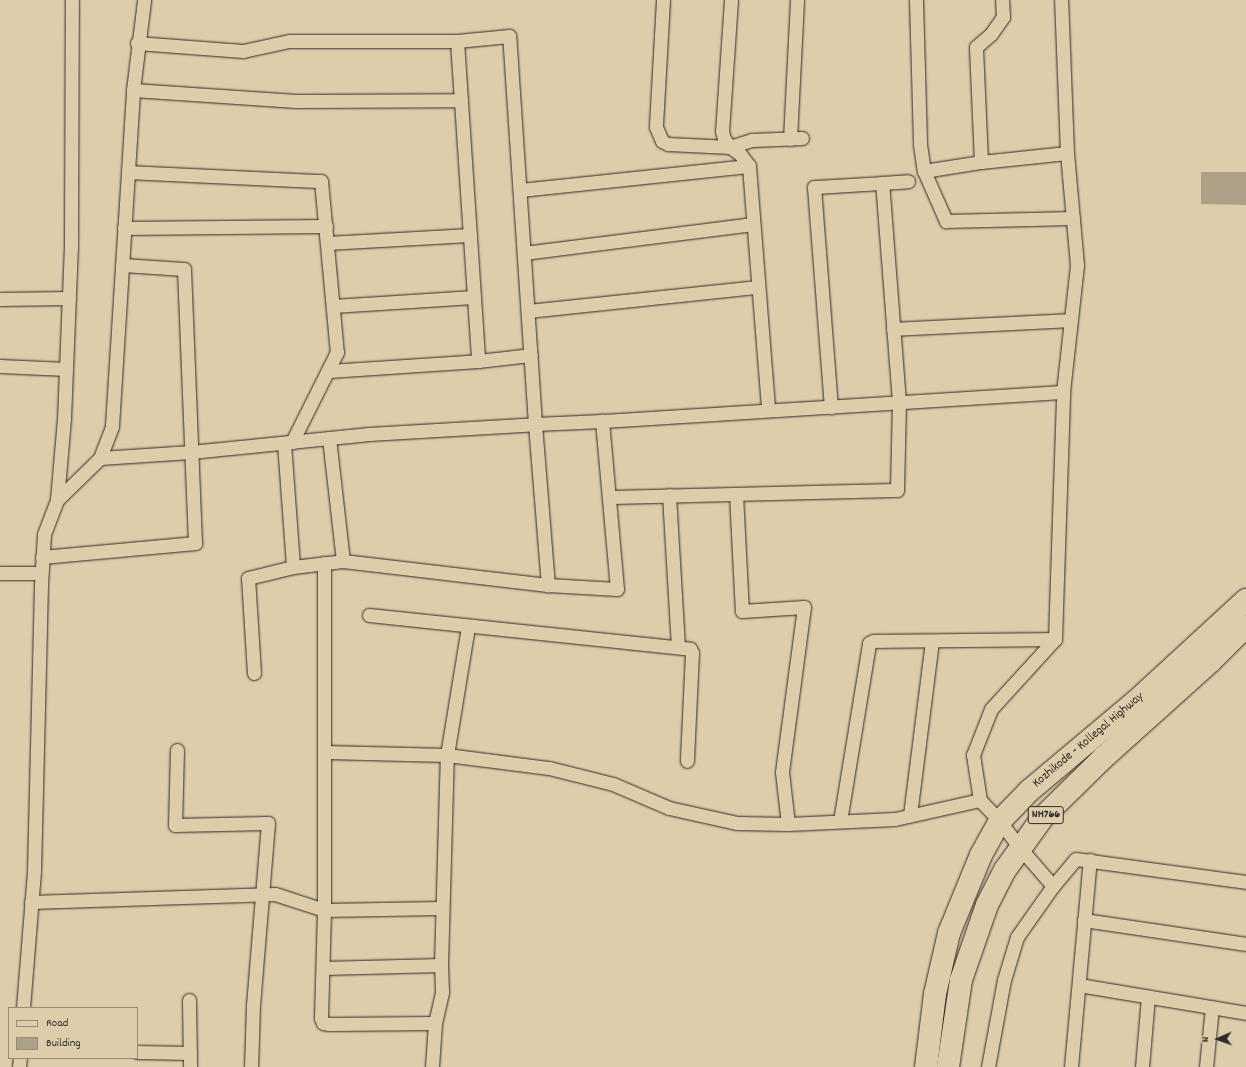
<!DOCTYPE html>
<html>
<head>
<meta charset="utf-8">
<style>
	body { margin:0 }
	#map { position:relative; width:1246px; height:1067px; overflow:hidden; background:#decdaa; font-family:Dekko,sans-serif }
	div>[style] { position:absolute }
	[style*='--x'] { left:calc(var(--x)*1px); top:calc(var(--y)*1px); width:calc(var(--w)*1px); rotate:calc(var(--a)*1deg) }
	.building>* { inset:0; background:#aca087 }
	.roads { filter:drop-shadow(0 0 1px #2b2b2b) drop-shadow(0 0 1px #2b2b2b) }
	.minor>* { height:13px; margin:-6.5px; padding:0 6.5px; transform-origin:6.5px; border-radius:6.5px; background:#decdaa }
	.trunk>* { height:22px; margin:-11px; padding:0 11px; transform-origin:11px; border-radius:11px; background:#decdaa }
	span { translate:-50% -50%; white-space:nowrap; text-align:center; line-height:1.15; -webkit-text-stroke:3px #decdaa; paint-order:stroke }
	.shield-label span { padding:1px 3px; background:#decdaa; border:1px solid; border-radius:3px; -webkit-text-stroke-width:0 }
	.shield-label { font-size:12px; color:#2b2b2b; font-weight:700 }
	.street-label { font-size:13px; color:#2b2b2b }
	.legend { position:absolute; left:8px; top:1007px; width:130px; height:52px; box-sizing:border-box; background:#decdaa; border:1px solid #968c77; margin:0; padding:5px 7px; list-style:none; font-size:12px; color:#2b2b2b }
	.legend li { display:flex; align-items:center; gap:8px; height:20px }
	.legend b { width:20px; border:1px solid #968c77 }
	.north { position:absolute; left:1198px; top:1019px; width:40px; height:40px; -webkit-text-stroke:3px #decdaa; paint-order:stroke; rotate:268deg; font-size:11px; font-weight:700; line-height:16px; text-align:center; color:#2b2b2b }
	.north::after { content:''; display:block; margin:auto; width:14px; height:18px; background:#2b2b2b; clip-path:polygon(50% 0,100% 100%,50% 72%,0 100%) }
</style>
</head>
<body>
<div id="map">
	<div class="building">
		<i style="clip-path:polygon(1201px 172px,1246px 172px,1246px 205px,1201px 204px)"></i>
	</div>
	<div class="roads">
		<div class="minor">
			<i style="--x:663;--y:0;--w:127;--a:93.2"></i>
			<i style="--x:656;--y:127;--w:15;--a:67"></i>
			<i style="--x:662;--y:141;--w:7;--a:27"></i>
			<i style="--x:668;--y:144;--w:62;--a:2.8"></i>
			<i style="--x:730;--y:147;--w:23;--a:-18"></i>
			<i style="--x:752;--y:140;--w:50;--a:-2.3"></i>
			<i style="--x:731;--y:0;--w:131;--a:93.9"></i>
			<i style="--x:722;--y:131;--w:8;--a:76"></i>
			<i style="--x:724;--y:139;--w:10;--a:53"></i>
			<i style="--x:730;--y:147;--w:12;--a:35"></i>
			<i style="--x:740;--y:154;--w:15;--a:53"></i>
			<i style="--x:916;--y:0;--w:144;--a:88.4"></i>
			<i style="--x:920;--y:144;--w:27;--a:82"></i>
			<i style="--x:924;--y:171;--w:55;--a:66.3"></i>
			<i style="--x:946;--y:221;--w:127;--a:-1.4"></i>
			<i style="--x:137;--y:43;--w:106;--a:4.3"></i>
			<i style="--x:243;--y:51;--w:47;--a:-12.3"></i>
			<i style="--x:289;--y:41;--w:168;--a:0"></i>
			<i style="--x:133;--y:90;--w:163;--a:3.9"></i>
			<i style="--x:296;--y:101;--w:165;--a:-0.3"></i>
			<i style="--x:790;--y:139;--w:139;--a:-87.1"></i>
			<i style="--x:981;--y:162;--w:115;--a:-92.5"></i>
			<i style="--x:976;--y:47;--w:20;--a:-41"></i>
			<i style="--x:991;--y:34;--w:21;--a:-55"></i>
			<i style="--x:1003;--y:17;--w:17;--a:-93"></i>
			<i style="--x:924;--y:171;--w:58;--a:-9"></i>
			<i style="--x:981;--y:162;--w:86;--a:-6"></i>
			<i style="--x:128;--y:172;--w:193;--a:2.7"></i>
			<i style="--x:321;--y:181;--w:172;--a:84.7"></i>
			<i style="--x:337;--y:352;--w:101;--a:116.6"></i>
			<i style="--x:882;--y:183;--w:26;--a:-4"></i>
			<i style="--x:520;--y:190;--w:230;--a:-6"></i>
			<i style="--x:749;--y:166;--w:245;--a:85.5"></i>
			<i style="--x:124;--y:228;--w:202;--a:-0.6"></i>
			<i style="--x:327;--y:243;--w:143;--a:-3.2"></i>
			<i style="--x:524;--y:253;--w:231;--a:-7.2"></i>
			<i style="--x:0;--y:299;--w:69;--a:-0.8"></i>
			<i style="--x:333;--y:306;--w:141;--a:-3.7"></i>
			<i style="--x:528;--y:311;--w:231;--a:-6"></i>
			<i style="--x:893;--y:329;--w:178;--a:-2.9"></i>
			<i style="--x:0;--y:366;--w:66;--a:2.6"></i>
			<i style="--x:329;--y:371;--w:149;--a:-3.8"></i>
			<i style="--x:478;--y:361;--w:53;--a:-6.5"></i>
			<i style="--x:602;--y:421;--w:462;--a:-3.6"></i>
			<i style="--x:329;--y:438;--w:124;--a:83.5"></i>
			<i style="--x:284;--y:443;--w:124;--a:85.8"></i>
			<i style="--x:293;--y:567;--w:50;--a:-6.8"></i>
			<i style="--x:343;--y:561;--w:206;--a:6.7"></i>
			<i style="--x:548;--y:585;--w:69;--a:3.3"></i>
			<i style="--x:617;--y:589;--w:169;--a:-95.1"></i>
			<i style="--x:602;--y:421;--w:67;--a:177.4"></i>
			<i style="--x:535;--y:424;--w:162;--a:85.4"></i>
			<i style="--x:100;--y:458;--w:91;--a:-3.8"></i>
			<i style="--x:191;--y:452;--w:179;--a:-5.8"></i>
			<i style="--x:369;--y:434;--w:166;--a:-3.4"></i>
			<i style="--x:535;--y:424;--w:389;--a:-93.8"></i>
			<i style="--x:509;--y:36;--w:52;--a:174.5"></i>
			<i style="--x:457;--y:41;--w:321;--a:86.2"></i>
			<i style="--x:736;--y:494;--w:117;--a:87.1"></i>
			<i style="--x:742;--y:611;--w:62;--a:-3.7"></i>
			<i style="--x:804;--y:607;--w:166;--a:97.6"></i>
			<i style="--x:782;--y:772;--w:52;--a:83.4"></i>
			<i style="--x:788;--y:824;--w:107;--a:-2.7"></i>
			<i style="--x:895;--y:819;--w:87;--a:-12.6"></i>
			<i style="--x:669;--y:495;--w:152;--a:86.6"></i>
			<i style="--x:609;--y:497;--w:288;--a:-1.4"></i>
			<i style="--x:897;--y:490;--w:88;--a:-88.7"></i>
			<i style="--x:899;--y:402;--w:220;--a:-94.4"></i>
			<i style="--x:882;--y:183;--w:68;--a:176.6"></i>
			<i style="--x:814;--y:187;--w:221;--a:85.6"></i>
			<i style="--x:57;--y:500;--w:81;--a:-85.1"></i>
			<i style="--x:64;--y:419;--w:171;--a:-87.7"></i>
			<i style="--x:71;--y:248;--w:248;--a:-89.8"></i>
			<i style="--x:42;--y:557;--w:154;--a:-5.2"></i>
			<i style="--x:195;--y:543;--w:274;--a:-92.3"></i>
			<i style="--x:184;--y:269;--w:62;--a:-176.3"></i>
			<i style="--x:324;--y:563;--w:347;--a:90"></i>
			<i style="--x:324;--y:910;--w:108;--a:91.6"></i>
			<i style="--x:321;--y:1018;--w:5;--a:68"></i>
			<i style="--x:323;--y:1023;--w:6;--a:9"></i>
			<i style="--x:329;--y:1024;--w:106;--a:-0.5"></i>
			<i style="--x:0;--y:573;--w:41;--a:0"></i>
			<i style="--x:369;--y:615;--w:323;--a:6"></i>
			<i style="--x:690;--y:649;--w:4;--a:63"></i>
			<i style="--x:692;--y:653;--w:108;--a:92.7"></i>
			<i style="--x:254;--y:673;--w:95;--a:-93.6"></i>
			<i style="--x:248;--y:578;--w:46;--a:-13.7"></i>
			<i style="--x:177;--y:750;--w:75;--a:91.5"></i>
			<i style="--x:175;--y:825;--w:93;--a:-1.2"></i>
			<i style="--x:268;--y:823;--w:183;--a:94.7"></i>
			<i style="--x:253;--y:1005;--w:62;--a:91.8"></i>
			<i style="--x:325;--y:752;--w:122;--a:1.4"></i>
			<i style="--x:447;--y:755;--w:103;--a:7.3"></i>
			<i style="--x:549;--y:768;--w:66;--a:14"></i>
			<i style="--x:613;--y:784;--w:61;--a:23.2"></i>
			<i style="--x:669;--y:808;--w:70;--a:12.4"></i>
			<i style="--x:737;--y:823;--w:51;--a:1.1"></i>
			<i style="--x:910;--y:815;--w:175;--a:-82.8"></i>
			<i style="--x:840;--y:821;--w:180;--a:-80.7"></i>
			<i style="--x:869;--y:643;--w:4;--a:-27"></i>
			<i style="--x:873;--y:641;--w:182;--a:-0.6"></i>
			<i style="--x:1053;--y:886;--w:50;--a:-131"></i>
			<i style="--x:1020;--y:848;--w:34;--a:-127"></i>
			<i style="--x:1000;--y:821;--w:29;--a:-134"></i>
			<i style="--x:980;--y:800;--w:46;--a:-98.8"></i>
			<i style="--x:973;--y:755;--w:49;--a:-68.6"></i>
			<i style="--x:991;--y:709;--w:95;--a:-47.6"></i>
			<i style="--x:1055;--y:639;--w:247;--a:-88.1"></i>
			<i style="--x:1063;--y:392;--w:128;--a:-83.7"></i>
			<i style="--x:1077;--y:265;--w:112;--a:-95.1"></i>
			<i style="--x:1067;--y:153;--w:153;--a:-92.2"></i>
			<i style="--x:31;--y:902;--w:244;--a:-1.9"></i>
			<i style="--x:275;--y:894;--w:52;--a:18.1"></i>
			<i style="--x:324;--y:910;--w:118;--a:-1"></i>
			<i style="--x:1084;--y:920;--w:164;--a:8.4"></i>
			<i style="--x:323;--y:968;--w:118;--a:-1.5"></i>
			<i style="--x:1079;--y:985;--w:169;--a:9.5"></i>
			<i style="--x:189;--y:1000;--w:67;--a:89.1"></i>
			<i style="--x:23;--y:1008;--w:137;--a:-85.4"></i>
			<i style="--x:34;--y:871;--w:286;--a:-88.6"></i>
			<i style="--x:41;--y:585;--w:51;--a:-86.6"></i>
			<i style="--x:44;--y:534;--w:36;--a:-69"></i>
			<i style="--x:57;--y:500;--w:60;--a:-44.3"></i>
			<i style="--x:100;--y:458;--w:34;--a:-69"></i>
			<i style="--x:112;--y:426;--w:337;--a:-86.4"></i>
			<i style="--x:133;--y:90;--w:91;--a:-83"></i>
			<i style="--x:137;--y:1052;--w:53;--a:1.1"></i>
			<i style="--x:19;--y:1067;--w:9;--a:-84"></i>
			<i style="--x:432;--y:1067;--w:44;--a:-86.1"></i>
			<i style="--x:435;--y:1023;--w:32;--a:-77"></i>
			<i style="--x:442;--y:992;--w:27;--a:-92"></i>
			<i style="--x:441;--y:965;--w:210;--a:-88.4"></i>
			<i style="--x:447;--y:755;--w:130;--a:-80.7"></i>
			<i style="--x:988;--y:1067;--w:88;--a:-79.6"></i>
			<i style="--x:1004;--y:980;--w:45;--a:-73.2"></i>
			<i style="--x:1017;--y:937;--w:62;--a:-54.8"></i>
			<i style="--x:1053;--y:886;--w:35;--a:-50"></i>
			<i style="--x:1076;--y:859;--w:172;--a:7.7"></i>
			<i style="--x:1071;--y:1067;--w:208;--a:-84.8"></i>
			<i style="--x:1142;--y:1067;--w:70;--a:-85.1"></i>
			<i style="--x:1206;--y:1067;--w:60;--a:-84.3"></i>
		</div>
		<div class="trunk">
			<i style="--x:926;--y:1067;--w:74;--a:-83"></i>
			<i style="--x:935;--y:994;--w:63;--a:-77.1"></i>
			<i style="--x:949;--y:933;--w:84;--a:-67.7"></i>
			<i style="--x:981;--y:855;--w:39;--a:-61"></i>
			<i style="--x:1000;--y:821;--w:42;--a:-46"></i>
			<i style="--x:1029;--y:791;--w:138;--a:-40"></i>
			<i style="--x:1135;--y:702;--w:151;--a:-42.6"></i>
			<i style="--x:948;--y:1067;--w:88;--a:-81.5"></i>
			<i style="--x:961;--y:980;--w:79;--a:-70.9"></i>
			<i style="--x:987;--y:905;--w:39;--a:-63"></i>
			<i style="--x:1005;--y:870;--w:65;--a:-54.4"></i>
			<i style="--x:1043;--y:817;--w:84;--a:-44.5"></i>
			<i style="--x:1103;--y:758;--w:145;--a:-41.9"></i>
			<i style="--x:1211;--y:661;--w:49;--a:-45"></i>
		</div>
	</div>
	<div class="shield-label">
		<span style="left:1046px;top:815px">NH766</span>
	</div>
	<div class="street-label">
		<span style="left:1089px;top:741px;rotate:-40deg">Kozhikode - Kollegal Highway</span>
	</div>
	<ul class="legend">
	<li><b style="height:5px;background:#decdaa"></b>Road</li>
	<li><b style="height:11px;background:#aca087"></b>Building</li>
	</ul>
	<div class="north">N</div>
</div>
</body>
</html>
